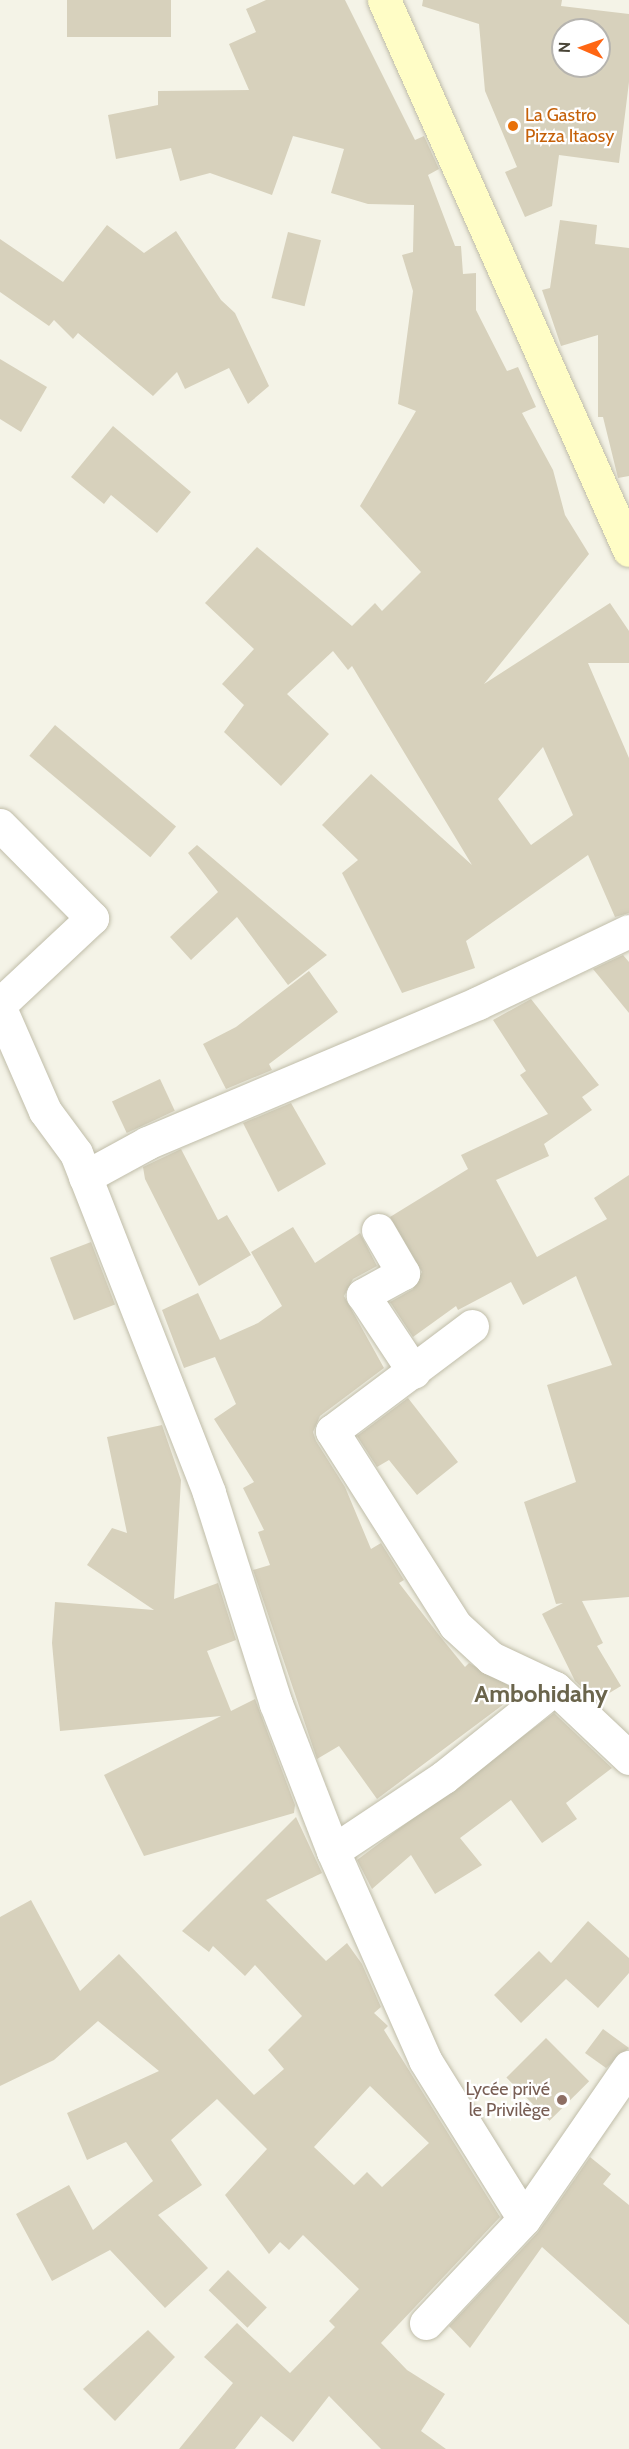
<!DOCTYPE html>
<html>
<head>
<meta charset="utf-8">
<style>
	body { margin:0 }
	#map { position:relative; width:629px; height:2449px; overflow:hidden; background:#f4f3e7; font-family:Cabin,sans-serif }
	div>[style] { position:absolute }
	.building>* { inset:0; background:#d7d1bc; transform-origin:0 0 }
	.roads { filter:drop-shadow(0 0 2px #c0bda9) drop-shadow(0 0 2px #c0bda9) }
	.street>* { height:33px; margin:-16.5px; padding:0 16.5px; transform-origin:16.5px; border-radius:16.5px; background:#fff }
	.secondary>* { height:33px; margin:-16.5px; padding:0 16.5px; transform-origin:16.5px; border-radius:16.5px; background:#fffdc6 }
	.dots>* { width:16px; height:16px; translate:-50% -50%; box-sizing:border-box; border:3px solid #fff; border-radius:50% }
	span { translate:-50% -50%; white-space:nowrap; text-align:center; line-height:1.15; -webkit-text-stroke:4.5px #fff; paint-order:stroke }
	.food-label { font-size:18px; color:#c56008 }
	.left { translate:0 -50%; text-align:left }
	.education-label { font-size:18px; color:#785e54 }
	.right { translate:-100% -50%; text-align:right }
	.district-label { font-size:24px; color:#6b654c; font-weight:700 }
	.north { position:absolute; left:551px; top:18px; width:60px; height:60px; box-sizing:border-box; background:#fff; border:2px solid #b6b4af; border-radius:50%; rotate:272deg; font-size:16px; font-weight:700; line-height:24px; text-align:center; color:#484436 }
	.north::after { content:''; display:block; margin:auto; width:21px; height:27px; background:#ff6613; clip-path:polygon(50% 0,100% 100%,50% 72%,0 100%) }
</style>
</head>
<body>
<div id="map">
	<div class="building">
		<i style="left:67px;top:0;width:104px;height:37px"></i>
		<i style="clip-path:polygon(evenodd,266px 0,345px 0,415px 140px,424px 136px,439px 169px,428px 175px,455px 246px,461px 246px,463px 274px,476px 273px,476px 310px,507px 371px,518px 367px,536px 407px,522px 413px,553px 470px,565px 515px,589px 554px,484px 684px,610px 603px,629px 631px,629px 663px,588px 663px,629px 758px,629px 913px,615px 917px,588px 855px,466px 941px,475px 968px,402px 993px,342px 873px,358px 860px,322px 825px,371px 774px,472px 865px,352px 666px,348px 670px,333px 651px,287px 694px,329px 734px,281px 786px,224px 732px,244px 705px,222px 684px,254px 649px,205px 603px,257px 547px,352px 626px,375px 603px,382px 611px,421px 572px,360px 506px,416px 411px,398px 404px,413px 291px,402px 255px,413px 252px,414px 205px,368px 204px,331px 193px,344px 149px,293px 136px,272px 195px,210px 173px,180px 181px,171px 148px,116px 159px,108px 115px,158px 105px,158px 91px,249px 90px,229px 44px,256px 32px,246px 9px,266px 0,543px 747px,573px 815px,531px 845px,498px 799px,543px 747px)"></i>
		<i style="clip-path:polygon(evenodd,423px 0,562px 0,561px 6px,629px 14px,629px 82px,619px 163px,559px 155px,552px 206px,525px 217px,505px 172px,517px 167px,485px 91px,479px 24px,422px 6px,423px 0,563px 30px,599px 30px,599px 66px,563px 66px,563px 30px)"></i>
		<i style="clip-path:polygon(560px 220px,597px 225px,595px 244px,629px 248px,629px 476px,618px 478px,603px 417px,598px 417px,598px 335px,561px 346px,542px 290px,550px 288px)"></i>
		<i style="clip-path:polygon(107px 225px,144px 253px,176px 231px,221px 300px,235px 313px,269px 386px,248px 404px,229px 368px,185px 389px,177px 372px,153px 396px,78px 333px,73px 339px,54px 320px,49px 326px,0 292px,0 239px,63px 282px)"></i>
		<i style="left:288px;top:232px;width:34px;height:68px;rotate:14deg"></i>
		<i style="clip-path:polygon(0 359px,47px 387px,21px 432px,0 419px)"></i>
		<i style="clip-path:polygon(113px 426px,191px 492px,157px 533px,111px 495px,104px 504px,71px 477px)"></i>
		<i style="left:55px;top:725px;width:158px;height:40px;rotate:40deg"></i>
		<i style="clip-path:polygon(197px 845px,258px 897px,327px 955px,288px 985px,237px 917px,191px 960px,170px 937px,218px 892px,188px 853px)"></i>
		<i style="clip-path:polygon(623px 955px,629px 962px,629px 1013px,593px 969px)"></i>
		<i style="clip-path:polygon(309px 971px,338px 1012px,269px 1064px,272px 1070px,226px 1089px,203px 1044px,236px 1027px)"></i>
		<i style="clip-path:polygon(531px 999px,599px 1085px,582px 1097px,592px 1110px,544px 1144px,549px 1156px,496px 1180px,537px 1257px,607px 1219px,594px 1198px,629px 1175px,629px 1597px,582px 1601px,603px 1643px,597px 1646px,621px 1686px,596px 1701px,575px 1681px,542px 1614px,563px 1603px,556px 1604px,524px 1502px,576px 1482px,547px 1385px,612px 1365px,576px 1276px,523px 1305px,511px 1282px,458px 1310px,456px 1306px,413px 1337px,390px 1302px,413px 1289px,422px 1272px,390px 1217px,468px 1169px,461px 1155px,548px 1114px,520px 1075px,526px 1071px,493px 1020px)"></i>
		<i style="left:160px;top:1079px;width:35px;height:53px;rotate:65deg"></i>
		<i style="clip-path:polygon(291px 1103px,326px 1164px,278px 1192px,243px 1123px)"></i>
		<i style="clip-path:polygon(181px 1149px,218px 1220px,227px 1215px,251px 1255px,199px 1286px,145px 1179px,143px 1167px)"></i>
		<i style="clip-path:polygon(293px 1227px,315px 1263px,360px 1233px,377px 1266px,353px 1279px,344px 1296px,384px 1368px,320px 1416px,313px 1432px,316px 1441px,345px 1487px,371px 1549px,381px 1543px,404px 1580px,399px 1583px,439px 1635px,465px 1667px,469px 1663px,520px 1692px,377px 1799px,339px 1746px,317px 1759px,253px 1570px,270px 1565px,258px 1532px,264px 1530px,243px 1488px,254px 1482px,214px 1419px,236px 1404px,215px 1357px,184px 1368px,162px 1310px,198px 1293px,220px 1340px,258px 1323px,282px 1306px,251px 1252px)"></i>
		<i style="left:91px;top:1242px;width:67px;height:44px;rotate:69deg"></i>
		<i style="clip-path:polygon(408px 1398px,458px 1462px,417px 1495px,389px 1460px,377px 1467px,357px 1436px)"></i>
		<i style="clip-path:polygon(162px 1425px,181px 1480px,174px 1599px,218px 1583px,236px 1640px,207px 1651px,231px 1711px,255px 1699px,295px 1805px,294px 1813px,144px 1856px,104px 1775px,221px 1716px,60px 1731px,52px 1643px,55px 1602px,154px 1610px,87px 1565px,112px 1528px,127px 1533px,107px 1437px)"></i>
		<i style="clip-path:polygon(554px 1713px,612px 1768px,566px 1803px,577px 1819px,542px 1843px,511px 1800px,460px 1838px,482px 1865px,435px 1894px,411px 1855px,372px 1889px,357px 1860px)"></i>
		<i style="clip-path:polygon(evenodd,296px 1817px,322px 1873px,266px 1900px,326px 1961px,347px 1943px,362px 1964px,381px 2007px,374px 2013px,388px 2026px,384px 2030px,500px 2217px,381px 2343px,407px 2370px,445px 2394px,421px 2431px,446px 2449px,381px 2449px,329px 2396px,293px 2442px,261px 2416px,235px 2449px,179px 2449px,233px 2383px,204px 2357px,237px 2323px,290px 2373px,335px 2327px,329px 2321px,359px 2289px,303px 2235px,289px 2250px,280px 2242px,269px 2254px,225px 2195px,267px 2149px,217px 2099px,171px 2140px,202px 2185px,158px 2215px,208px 2268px,165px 2308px,110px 2250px,52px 2281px,16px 2214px,69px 2185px,93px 2230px,153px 2181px,126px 2142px,87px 2160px,67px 2113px,159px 2071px,98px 2021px,54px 2060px,0 2086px,0 1917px,31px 1900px,80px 1991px,119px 1954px,254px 2095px,284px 2069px,268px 2050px,302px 2016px,255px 1965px,245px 1976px,213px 1946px,209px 1952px,182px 1931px,296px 1817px,370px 2086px,429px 2143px,382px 2187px,367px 2172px,354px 2185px,314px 2147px,370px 2086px)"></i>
		<i style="clip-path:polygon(588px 1921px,629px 1958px,629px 1973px,598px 2008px,566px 1979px,521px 2023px,494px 1995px,539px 1951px,551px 1963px)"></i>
		<i style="clip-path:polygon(603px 2029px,629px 2048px,606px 2068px,585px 2053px)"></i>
		<i style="left:546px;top:2038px;width:61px;height:56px;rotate:45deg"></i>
		<i style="clip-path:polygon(590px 2157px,611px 2174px,603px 2184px,629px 2205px,629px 2325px,542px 2247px,470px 2348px,449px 2326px,538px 2232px)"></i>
		<i style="left:228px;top:2270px;width:54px;height:28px;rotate:44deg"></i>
		<i style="clip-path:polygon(148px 2330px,175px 2357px,115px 2421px,83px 2389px)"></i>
	</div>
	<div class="roads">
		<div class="street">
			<i style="left:0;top:825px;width:131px;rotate:45.3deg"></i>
			<i style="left:92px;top:918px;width:126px;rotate:136.9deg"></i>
			<i style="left:0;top:1008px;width:112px;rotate:66.4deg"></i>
			<i style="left:45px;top:1111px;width:52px;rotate:53.6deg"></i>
			<i style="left:76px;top:1153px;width:365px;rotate:68.6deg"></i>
			<i style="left:209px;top:1493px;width:221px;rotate:72.4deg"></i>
			<i style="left:276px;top:1704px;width:158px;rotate:68.8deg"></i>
			<i style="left:333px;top:1851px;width:228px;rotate:66.2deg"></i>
			<i style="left:425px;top:2060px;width:187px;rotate:58.1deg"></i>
			<i style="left:524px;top:2219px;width:143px;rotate:133.3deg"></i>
			<i style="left:85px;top:1177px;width:71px;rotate:-28.7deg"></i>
			<i style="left:147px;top:1143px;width:359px;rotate:-22.9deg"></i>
			<i style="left:478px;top:1003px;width:167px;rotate:-25.5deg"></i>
			<i style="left:378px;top:1230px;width:50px;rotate:59.8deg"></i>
			<i style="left:403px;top:1273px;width:46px;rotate:151.2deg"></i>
			<i style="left:363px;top:1295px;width:92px;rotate:56.5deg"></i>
			<i style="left:472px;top:1326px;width:175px;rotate:143.1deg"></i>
			<i style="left:332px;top:1431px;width:230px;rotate:57.6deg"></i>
			<i style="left:455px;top:1625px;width:49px;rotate:42.5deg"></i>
			<i style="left:491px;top:1658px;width:71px;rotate:25.1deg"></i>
			<i style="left:333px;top:1851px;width:133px;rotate:-33.7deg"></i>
			<i style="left:444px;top:1777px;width:142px;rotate:-38.7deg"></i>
			<i style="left:555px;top:1688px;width:102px;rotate:43.4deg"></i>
			<i style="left:524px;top:2219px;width:185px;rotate:-55.4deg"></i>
		</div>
		<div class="secondary">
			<i style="left:384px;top:0;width:602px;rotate:65.99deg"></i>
		</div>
	</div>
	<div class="dots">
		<i style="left:513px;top:126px;background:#e8710a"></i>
		<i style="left:562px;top:2100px;background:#8d6e63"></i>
	</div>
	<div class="food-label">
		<span class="left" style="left:525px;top:126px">La Gastro<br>Pizza Itaosy</span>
	</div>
	<div class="education-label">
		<span class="right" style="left:550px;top:2100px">Lycée privé<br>le Privilège</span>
	</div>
	<div class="district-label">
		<span style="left:541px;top:1694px">Ambohidahy</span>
	</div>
	<div class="north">N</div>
</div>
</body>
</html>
